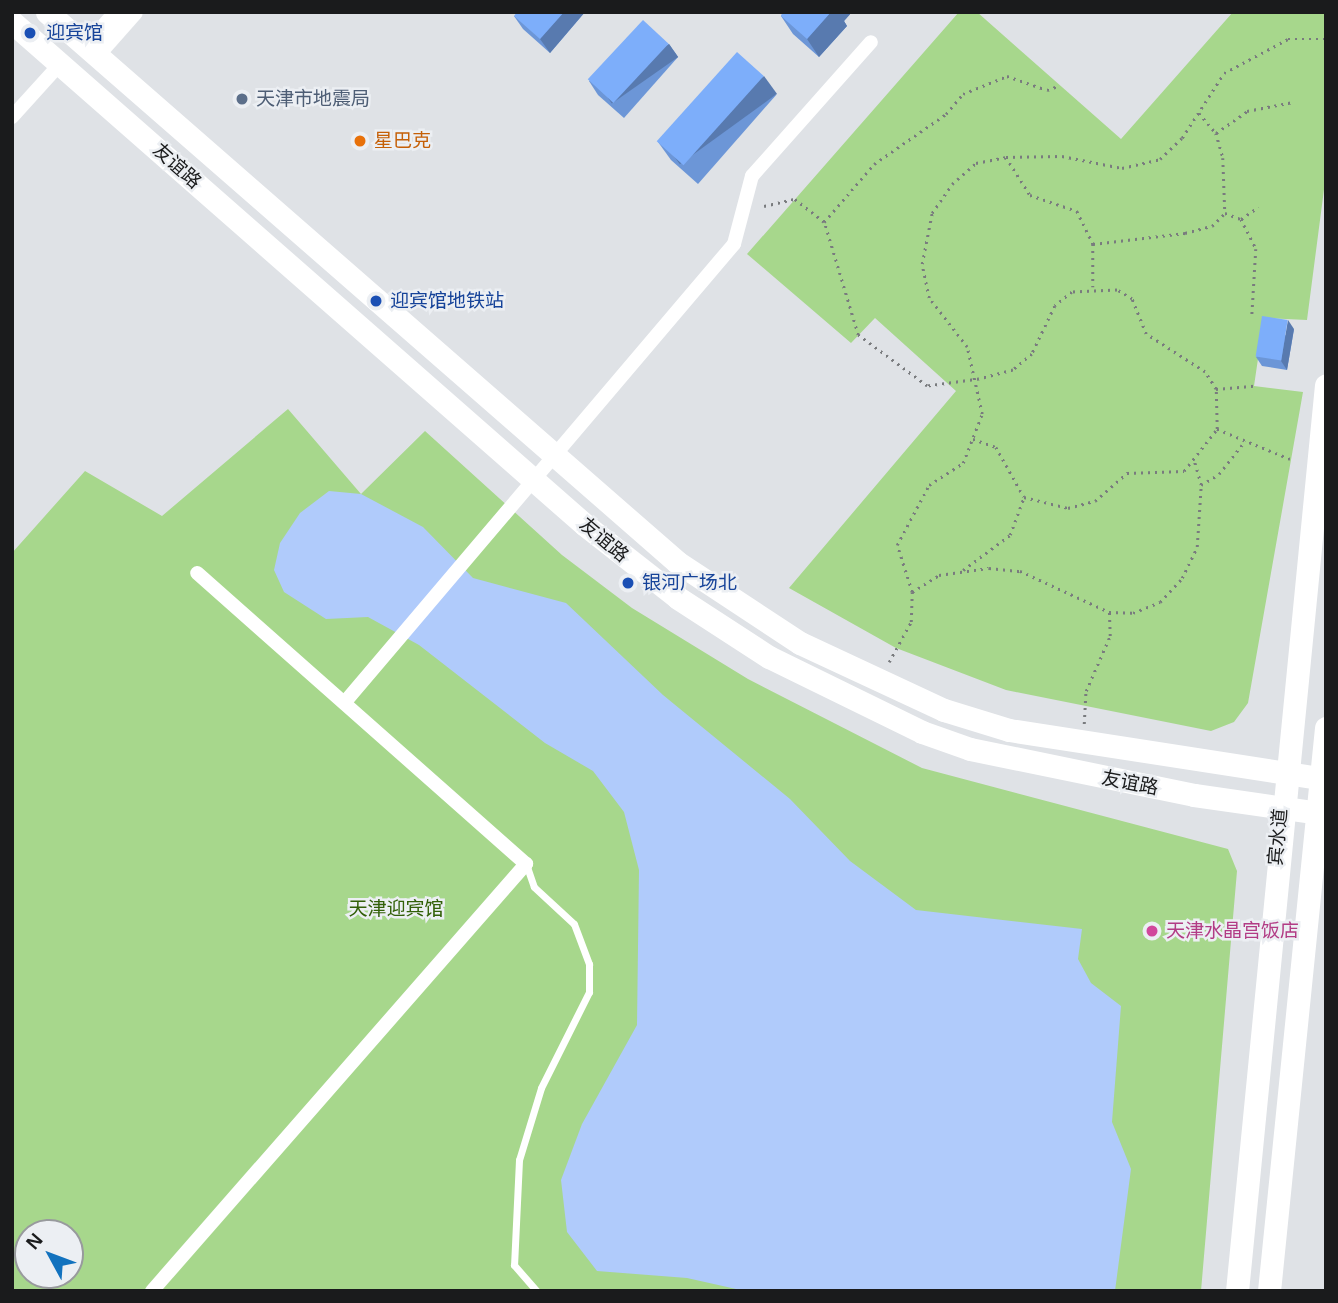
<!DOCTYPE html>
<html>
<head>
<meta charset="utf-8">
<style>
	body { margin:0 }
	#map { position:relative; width:1338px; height:1303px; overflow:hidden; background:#dfe2e6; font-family:Arial,"Noto Sans SC",sans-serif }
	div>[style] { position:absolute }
	.green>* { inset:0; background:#a7d78c }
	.water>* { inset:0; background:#b0cbfb }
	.path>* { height:2.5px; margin-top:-1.25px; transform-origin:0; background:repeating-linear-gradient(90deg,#797b7e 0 2px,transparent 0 7px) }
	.service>* { height:7px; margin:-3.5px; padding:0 3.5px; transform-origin:3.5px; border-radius:3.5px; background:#fff }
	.minor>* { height:14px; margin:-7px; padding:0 7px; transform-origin:7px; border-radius:7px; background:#fff }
	.tertiary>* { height:18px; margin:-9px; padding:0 9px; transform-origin:9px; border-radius:9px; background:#fff }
	.primary>* { height:23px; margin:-11.5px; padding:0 11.5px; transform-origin:11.5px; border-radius:11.5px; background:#fff }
	.wall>* { inset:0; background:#6c96d7 }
	.shaded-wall>* { inset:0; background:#587aaf; transform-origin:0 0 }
	.building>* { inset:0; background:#7daefa; transform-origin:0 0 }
	.dots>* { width:19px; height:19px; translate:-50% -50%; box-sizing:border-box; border:4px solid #eceff3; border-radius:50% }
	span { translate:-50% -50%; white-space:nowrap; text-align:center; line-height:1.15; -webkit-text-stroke:5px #eceff3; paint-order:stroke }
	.transit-label { font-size:19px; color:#164399 }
	.left { translate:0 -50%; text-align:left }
	.service-label { font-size:19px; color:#4e5e75 }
	.food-label { font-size:19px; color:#c56008 }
	.street-label { font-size:19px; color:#1a1b1c }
	.park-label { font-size:19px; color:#326008 }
	.hotel-label { font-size:19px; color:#b23c85 }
	.frame { position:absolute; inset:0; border:14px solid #1a1b1c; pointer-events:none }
	.north { position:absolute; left:14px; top:1219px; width:70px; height:70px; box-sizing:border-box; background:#eceff3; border:2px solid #989a9d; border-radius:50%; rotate:311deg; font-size:19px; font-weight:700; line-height:28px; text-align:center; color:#1a1b1c }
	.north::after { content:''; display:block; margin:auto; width:24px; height:32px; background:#1272be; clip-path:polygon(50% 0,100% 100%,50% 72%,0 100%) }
</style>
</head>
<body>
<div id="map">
	<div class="green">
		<i style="clip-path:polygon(959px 12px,977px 12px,1121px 139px,1233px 12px,1326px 12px,1326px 174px,1307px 320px,1264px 318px,1254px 386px,1303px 392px,1248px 703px,1234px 722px,1211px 731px,1006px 690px,896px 648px,789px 588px,956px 391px,875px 318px,851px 343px,747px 254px)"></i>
		<i style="clip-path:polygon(evenodd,288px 409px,361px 494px,425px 431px,562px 555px,632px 608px,748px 679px,922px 768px,1228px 849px,1237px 871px,1201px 1291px,12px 1291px,12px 553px,85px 471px,162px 516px,288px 409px,28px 1233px,70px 1233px,70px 1275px,28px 1275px,28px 1233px)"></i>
	</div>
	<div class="water">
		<i style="clip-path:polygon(329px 491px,361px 494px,423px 527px,473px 578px,566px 603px,663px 695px,790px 799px,850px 861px,916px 910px,1082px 929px,1078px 959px,1091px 983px,1121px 1006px,1112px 1122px,1131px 1169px,1115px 1291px,745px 1291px,687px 1278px,597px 1271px,567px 1232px,561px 1180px,582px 1124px,637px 1025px,639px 870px,624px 812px,593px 771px,545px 743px,419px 645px,368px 617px,326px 619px,284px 592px,274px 570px,280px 543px,300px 513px)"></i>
	</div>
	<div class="path">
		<i style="left:1199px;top:113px;width:26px;rotate:50deg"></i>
		<i style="left:1216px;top:133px;width:26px;rotate:74deg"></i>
		<i style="left:1223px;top:158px;width:55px;rotate:87.9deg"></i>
		<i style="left:1225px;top:213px;width:17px;rotate:21deg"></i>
		<i style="left:1241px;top:219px;width:21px;rotate:-35deg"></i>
		<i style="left:1216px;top:133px;width:38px;rotate:-35deg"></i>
		<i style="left:1247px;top:111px;width:47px;rotate:-11.1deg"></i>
		<i style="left:1006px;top:157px;width:45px;rotate:57.7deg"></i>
		<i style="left:1030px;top:195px;width:50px;rotate:18.8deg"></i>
		<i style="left:1077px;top:211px;width:37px;rotate:64deg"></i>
		<i style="left:1093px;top:244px;width:43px;rotate:90deg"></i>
		<i style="left:764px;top:206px;width:32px;rotate:-13deg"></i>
		<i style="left:795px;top:199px;width:37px;rotate:38deg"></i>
		<i style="left:1241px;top:219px;width:34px;rotate:63deg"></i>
		<i style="left:1256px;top:249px;width:67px;rotate:93.4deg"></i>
		<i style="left:1093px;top:244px;width:93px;rotate:-6.8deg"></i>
		<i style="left:1185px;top:233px;width:28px;rotate:-15deg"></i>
		<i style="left:1212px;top:226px;width:18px;rotate:-45deg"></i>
		<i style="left:1216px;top:389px;width:38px;rotate:-5deg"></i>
		<i style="left:1217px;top:429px;width:79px;rotate:22.3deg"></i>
		<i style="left:973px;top:439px;width:24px;rotate:19deg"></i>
		<i style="left:996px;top:447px;width:57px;rotate:60.8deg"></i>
		<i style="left:1024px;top:497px;width:45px;rotate:14deg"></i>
		<i style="left:1068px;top:508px;width:28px;rotate:-15deg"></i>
		<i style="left:1095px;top:501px;width:43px;rotate:-41.2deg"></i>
		<i style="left:1127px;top:473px;width:57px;rotate:-2deg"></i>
		<i style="left:1184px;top:471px;width:53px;rotate:-51.8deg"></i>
		<i style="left:1217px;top:429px;width:40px;rotate:-91.4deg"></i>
		<i style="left:1216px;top:389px;width:20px;rotate:-123deg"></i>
		<i style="left:1205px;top:372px;width:70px;rotate:-147.2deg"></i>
		<i style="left:1146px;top:334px;width:38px;rotate:-112deg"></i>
		<i style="left:1132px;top:299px;width:17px;rotate:-149deg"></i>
		<i style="left:1117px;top:290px;width:45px;rotate:177.5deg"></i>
		<i style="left:1072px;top:292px;width:22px;rotate:141deg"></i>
		<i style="left:1055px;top:306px;width:53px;rotate:115.6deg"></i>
		<i style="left:1032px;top:354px;width:25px;rotate:140deg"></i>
		<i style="left:1013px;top:370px;width:35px;rotate:165deg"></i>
		<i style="left:979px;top:379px;width:52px;rotate:172.3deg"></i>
		<i style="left:927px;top:386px;width:86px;rotate:-143.5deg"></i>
		<i style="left:858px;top:335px;width:118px;rotate:-106.7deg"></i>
		<i style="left:824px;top:222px;width:77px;rotate:-49.2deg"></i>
		<i style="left:874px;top:164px;width:88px;rotate:-34.8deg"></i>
		<i style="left:946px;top:114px;width:26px;rotate:-50deg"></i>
		<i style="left:963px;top:94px;width:48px;rotate:-22.2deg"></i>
		<i style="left:1007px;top:76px;width:42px;rotate:19.3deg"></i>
		<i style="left:1047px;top:90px;width:12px;rotate:-20deg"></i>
		<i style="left:1201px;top:485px;width:21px;rotate:-31deg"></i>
		<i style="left:1219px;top:474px;width:42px;rotate:-51.8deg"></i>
		<i style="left:963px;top:570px;width:59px;rotate:-36.7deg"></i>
		<i style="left:1010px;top:535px;width:40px;rotate:-69.8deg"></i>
		<i style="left:912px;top:592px;width:32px;rotate:-32deg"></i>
		<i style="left:939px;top:575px;width:50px;rotate:-8deg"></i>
		<i style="left:989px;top:568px;width:31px;rotate:6deg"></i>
		<i style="left:1020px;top:571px;width:98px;rotate:24.7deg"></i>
		<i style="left:1109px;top:612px;width:24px;rotate:2deg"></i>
		<i style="left:1133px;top:613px;width:29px;rotate:-22deg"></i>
		<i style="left:1160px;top:602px;width:33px;rotate:-47deg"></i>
		<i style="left:1182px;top:578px;width:34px;rotate:-64deg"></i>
		<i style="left:1197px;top:547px;width:62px;rotate:-86.3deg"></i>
		<i style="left:1201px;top:485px;width:25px;rotate:-106deg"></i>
		<i style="left:889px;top:662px;width:46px;rotate:-61.2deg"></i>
		<i style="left:911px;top:622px;width:30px;rotate:-88deg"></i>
		<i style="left:912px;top:592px;width:49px;rotate:-107.7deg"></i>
		<i style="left:897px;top:545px;width:68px;rotate:-61.9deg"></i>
		<i style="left:929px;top:485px;width:40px;rotate:-32.9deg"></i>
		<i style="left:963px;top:463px;width:53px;rotate:-68.8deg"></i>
		<i style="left:982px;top:414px;width:69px;rotate:-102.6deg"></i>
		<i style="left:967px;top:347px;width:62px;rotate:-127.8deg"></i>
		<i style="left:929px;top:298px;width:35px;rotate:-102deg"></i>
		<i style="left:922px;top:264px;width:52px;rotate:-78.9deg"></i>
		<i style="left:932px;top:213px;width:35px;rotate:-55deg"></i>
		<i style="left:952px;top:184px;width:32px;rotate:-41deg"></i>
		<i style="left:976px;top:163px;width:31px;rotate:-11deg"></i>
		<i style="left:1006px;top:157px;width:56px;rotate:-1deg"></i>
		<i style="left:1062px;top:156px;width:61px;rotate:11.3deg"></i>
		<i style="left:1122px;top:168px;width:39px;rotate:-13deg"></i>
		<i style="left:1160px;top:159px;width:30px;rotate:-44deg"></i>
		<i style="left:1182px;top:138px;width:77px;rotate:-57.1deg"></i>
		<i style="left:1224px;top:73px;width:72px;rotate:-28deg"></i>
		<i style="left:1288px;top:39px;width:38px"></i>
		<i style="left:1084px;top:724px;width:33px;rotate:-87deg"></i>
		<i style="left:1086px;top:691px;width:60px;rotate:-66.4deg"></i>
		<i style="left:1110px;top:636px;width:24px;rotate:-92deg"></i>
	</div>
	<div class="service">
		<i style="left:526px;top:864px;width:24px;rotate:71deg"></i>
		<i style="left:534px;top:887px;width:54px;rotate:42.8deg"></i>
		<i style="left:574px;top:924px;width:43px;rotate:69.4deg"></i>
		<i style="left:589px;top:964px;width:28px;rotate:90deg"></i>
		<i style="left:589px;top:992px;width:107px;rotate:116.6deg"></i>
		<i style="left:541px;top:1088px;width:75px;rotate:107deg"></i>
		<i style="left:519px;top:1160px;width:105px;rotate:92.7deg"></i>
		<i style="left:514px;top:1265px;width:35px;rotate:49deg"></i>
	</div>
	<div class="minor">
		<i style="left:12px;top:117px;width:72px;rotate:-47.8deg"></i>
		<i style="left:345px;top:702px;width:601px;rotate:-49.66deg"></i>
		<i style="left:734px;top:244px;width:70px;rotate:-75.2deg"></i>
		<i style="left:752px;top:176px;width:179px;rotate:-48.4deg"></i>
		<i style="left:152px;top:1291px;width:568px;rotate:-48.79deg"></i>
		<i style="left:526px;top:864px;width:439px;rotate:-138.5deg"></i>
	</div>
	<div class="tertiary">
		<i style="left:87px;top:47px;width:47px;rotate:-48.5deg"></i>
		<i style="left:96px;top:55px;width:57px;rotate:-48.5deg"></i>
	</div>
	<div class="primary">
		<i style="left:47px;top:12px;width:836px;rotate:41.12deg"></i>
		<i style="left:677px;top:562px;width:147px;rotate:33.4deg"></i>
		<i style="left:800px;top:643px;width:159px;rotate:25deg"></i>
		<i style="left:944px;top:710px;width:68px;rotate:17.1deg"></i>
		<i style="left:1009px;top:730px;width:321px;rotate:8.8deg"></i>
		<i style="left:12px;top:22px;width:762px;rotate:41.28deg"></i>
		<i style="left:585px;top:525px;width:118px;rotate:38.1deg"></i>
		<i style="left:678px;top:598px;width:108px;rotate:33deg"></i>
		<i style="left:769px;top:657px;width:170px;rotate:26.1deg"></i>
		<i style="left:922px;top:732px;width:51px;rotate:19.5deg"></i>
		<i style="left:970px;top:749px;width:229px;rotate:11.6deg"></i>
		<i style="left:1194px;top:795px;width:133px;rotate:8.2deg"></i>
		<i style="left:1237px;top:1291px;width:910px;rotate:-84.39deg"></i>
		<i style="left:1269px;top:1291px;width:566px;rotate:-84.22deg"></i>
	</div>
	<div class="wall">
		<i style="clip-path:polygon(585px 12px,550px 53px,523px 29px,514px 16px)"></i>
		<i style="clip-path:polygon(783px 12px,852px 12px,844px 21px,847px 26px,819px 57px,793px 34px,781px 16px)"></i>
		<i style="clip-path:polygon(669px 44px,678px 57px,624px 118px,598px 95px,589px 81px)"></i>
		<i style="clip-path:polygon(777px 94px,698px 184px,671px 160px,658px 142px)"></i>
		<i style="clip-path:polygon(1294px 329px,1287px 370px,1262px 366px,1256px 357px)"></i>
	</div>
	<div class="shaded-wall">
		<i style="clip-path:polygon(564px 12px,585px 12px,550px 53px,540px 39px)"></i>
		<i style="clip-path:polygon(831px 12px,852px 12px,844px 21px,847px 26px,819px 57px,807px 39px)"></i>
		<i style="left:669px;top:44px;width:16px;height:81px;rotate:55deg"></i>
		<i style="left:764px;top:76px;width:22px;height:120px;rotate:54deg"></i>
		<i style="clip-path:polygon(1288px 320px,1294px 329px,1287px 370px,1281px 361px)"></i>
	</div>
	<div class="building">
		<i style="clip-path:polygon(517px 12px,564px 12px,540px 39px,514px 16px)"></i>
		<i style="clip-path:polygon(783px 12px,831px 12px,807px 39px,781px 16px)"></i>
		<i style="left:643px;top:20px;width:35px;height:81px;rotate:43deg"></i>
		<i style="left:737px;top:52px;width:36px;height:120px;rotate:42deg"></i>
		<i style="left:1262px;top:316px;width:26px;height:41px;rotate:9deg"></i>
	</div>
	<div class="dots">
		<i style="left:30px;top:33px;background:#1a4fb4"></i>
		<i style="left:242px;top:99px;background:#5c6f8a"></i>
		<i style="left:360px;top:141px;background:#e8710a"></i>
		<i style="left:376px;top:301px;background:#1a4fb4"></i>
		<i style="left:628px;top:583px;background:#1a4fb4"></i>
		<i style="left:1152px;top:931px;background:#d1479c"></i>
	</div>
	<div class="transit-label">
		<span class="left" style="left:46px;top:33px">迎宾馆</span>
		<span class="left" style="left:390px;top:301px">迎宾馆地铁站</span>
		<span class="left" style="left:642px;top:583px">银河广场北</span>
	</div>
	<div class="service-label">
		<span class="left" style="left:256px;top:99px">天津市地震局</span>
	</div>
	<div class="food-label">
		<span class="left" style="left:374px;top:141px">星巴克</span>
	</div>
	<div class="street-label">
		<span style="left:177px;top:166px;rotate:42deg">友谊路</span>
		<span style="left:604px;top:540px;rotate:40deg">友谊路</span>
		<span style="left:1130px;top:783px;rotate:11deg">友谊路</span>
		<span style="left:1278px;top:837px;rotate:-85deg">宾水道</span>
	</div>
	<div class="park-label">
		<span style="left:396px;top:909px">天津迎宾馆</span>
	</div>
	<div class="hotel-label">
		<span class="left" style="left:1166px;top:931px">天津水晶宫饭店</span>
	</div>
	<div class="frame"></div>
	<div class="north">N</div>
</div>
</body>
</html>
